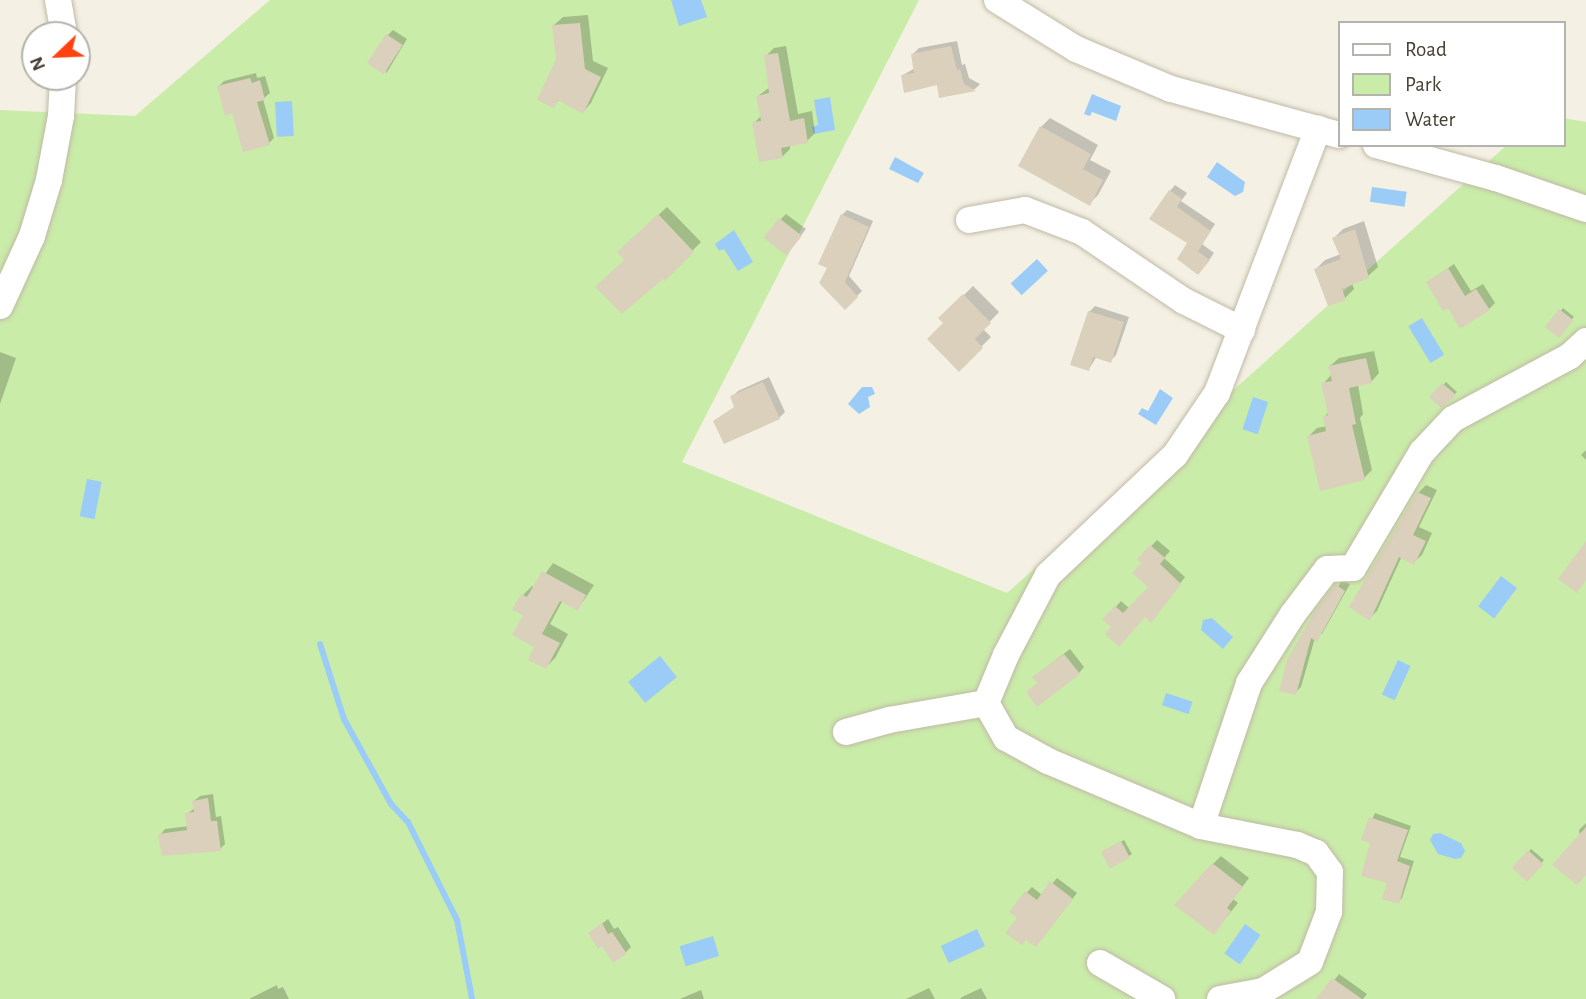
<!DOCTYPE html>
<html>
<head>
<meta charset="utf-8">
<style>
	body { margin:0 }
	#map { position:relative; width:1586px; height:999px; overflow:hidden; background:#f4f0e4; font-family:"Alegreya Sans",sans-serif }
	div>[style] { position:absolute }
	.green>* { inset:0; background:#caeca9 }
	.water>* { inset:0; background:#9accf7; transform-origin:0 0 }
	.shadow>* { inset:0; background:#0003; transform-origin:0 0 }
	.stream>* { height:6px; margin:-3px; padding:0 3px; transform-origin:3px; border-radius:3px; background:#9accf7 }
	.building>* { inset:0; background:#dad0bb; transform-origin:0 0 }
	.roads { filter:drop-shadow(0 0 2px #c0b9a6) drop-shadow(0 0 2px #c0b9a6) }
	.minor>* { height:26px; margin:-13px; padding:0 13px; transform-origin:13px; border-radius:13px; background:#fff }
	span { translate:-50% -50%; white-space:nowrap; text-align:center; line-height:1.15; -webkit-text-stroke:5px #fff; paint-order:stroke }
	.legend { position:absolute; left:1338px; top:21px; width:228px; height:126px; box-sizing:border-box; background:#fff; border:2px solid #b5b3ad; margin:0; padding:9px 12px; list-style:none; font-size:21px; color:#474033 }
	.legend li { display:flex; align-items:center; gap:14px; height:35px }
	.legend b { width:35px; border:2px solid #b5b3ad }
	.north { position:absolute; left:21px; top:21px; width:70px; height:70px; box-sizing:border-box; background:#fff; border:2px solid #b5b3ad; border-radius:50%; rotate:247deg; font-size:19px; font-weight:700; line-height:28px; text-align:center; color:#474033 }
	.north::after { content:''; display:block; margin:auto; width:24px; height:32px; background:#ff4210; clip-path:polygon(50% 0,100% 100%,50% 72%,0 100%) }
</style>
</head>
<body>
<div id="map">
	<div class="green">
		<i style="clip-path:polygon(270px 0,919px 0,682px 462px,1007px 593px,1507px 145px,1563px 145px,1563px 118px,1586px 122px,1586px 999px,0 999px,0 110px,135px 116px)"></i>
	</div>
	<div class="water">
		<i style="clip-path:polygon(671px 0,701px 0,707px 17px,679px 26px)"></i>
		<i style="clip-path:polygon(1092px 94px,1121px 106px,1116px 121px,1092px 112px,1090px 116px,1084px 114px)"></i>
		<i style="clip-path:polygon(830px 97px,835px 130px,814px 134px,812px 127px,818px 125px,814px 100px)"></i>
		<i style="left:292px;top:101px;width:35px;height:17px;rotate:87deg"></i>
		<i style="clip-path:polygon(895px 157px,924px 173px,918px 183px,889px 169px)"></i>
		<i style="clip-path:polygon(1217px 162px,1245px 182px,1243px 192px,1235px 196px,1207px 177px)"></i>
		<i style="left:1372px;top:187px;width:35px;height:15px;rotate:8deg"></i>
		<i style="clip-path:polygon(734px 230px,753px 262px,738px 271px,724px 249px,719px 251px,715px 244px)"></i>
		<i style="left:1037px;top:259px;width:16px;height:36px;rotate:47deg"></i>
		<i style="left:1422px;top:318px;width:43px;height:16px;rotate:59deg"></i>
		<i style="clip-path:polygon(862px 387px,872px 387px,875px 394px,868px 397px,870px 407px,859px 414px,848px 404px)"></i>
		<i style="clip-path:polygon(1160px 389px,1173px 398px,1156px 425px,1138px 414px,1142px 408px,1148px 411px)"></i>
		<i style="left:1253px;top:397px;width:16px;height:34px;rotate:18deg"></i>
		<i style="left:87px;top:479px;width:15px;height:38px;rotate:11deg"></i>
		<i style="left:1501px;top:576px;width:20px;height:38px;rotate:37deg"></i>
		<i style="clip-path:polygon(1212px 618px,1233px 637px,1223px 649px,1201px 630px,1203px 620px)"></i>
		<i style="left:660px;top:656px;width:27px;height:41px;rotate:51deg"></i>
		<i style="left:1398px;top:660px;width:14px;height:38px;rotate:25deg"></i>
		<i style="left:1166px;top:693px;width:28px;height:13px;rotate:18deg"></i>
		<i style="clip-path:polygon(1440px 833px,1461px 843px,1465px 851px,1461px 858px,1455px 859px,1438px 854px,1430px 840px,1433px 834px)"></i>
		<i style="left:1245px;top:924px;width:19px;height:36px;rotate:35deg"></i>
		<i style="left:977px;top:929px;width:19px;height:40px;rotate:65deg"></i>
		<i style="left:713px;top:936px;width:21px;height:35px;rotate:73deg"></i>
	</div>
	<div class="shadow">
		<i style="clip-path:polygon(588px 15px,593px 61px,608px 68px,591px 103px,583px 112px,560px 99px,554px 105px,558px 59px,554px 25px,563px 17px)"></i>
		<i style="clip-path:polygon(393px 30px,407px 39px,386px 74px,388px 35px)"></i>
		<i style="clip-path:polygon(957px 41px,962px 65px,965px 64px,969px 78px,980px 84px,975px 89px,940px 96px,938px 83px,903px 75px,915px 68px,913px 54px,919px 48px)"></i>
		<i style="clip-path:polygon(786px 46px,798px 114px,812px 111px,815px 133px,807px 141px,790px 144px,790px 149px,782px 157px,754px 123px,762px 115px,758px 96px,770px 87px,766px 56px,774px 48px)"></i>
		<i style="clip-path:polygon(256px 73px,257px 78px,265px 76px,270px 93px,263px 99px,274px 138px,269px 143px,234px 111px,219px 86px,224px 81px)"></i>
		<i style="clip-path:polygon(1050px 118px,1098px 145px,1090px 160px,1111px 171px,1098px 195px,1089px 204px,1041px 127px)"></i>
		<i style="clip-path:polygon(1175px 185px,1187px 193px,1181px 201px,1215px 224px,1202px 244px,1214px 253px,1204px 267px,1179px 258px,1189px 243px,1170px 191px)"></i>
		<i style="clip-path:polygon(667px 207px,701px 242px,665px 278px,626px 260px,619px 252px)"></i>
		<i style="clip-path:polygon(847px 210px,873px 221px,849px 276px,862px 291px,845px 308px,829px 267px,842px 215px)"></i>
		<i style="clip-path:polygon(786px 214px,806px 229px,792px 247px,780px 220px)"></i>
		<i style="clip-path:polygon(1364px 221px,1378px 267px,1368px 276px,1352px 283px,1354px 289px,1345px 298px,1316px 269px,1325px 260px,1341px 254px,1334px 238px,1343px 229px)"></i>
		<i style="clip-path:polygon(1454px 264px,1471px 291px,1483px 284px,1495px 303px,1489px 309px,1428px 282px)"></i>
		<i style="clip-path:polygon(973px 286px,999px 312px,983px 329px,991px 337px,959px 369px,945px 323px,941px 318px)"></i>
		<i style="clip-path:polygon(1095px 306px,1129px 317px,1116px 355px,1110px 361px,1097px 356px,1089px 369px,1089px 312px)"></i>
		<i style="left:1563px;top:308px;width:14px;height:25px;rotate:39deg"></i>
		<i style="clip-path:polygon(1374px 351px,1379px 373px,1371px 382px,1358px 384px,1363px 414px,1360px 418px,1372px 470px,1364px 478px,1309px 436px,1317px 428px,1327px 426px,1324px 417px,1329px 412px,1323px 384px,1332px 374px,1330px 366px,1339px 358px)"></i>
		<i style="clip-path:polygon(0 352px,16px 358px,0 404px)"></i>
		<i style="clip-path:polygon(769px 377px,785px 412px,779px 418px,736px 406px,732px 397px,738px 391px)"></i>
		<i style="clip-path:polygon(1446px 382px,1457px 392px,1441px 406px,1432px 397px)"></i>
		<i style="clip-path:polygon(1586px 450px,1586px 460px,1581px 455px)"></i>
		<i style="clip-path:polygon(1426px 485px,1437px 490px,1419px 527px,1432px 533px,1422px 555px,1414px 562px,1402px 556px,1377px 611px,1369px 619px,1418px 493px)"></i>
		<i style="clip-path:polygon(1157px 540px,1170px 551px,1164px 558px,1185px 577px,1156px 615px,1145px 615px,1114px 627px,1105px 619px,1121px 601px,1130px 609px,1150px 587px,1144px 563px,1139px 559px)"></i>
		<i style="clip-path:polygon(553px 563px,594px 585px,578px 609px,563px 600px,550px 624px,568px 634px,555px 658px,546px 667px,525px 614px,523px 595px,532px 586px,535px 588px)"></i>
		<i style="clip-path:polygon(1342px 580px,1350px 584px,1322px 634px,1315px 638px,1301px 687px,1295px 693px,1281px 689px)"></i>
		<i style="clip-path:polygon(1070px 649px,1084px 667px,1079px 673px,1039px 683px,1040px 672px)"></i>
		<i style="clip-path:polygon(213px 794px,216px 817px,221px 816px,225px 844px,220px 849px,160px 835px,165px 829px,189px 826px,187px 814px,195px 808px,194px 801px,200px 796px)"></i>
		<i style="clip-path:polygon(1375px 813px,1411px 826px,1400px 857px,1414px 861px,1402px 898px,1398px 902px,1372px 842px,1363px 839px)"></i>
		<i style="clip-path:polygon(1586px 823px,1586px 874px,1579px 830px)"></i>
		<i style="clip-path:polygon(1124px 840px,1132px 854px,1111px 867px,1105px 850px)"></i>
		<i style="left:1531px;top:849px;width:17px;height:25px;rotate:40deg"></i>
		<i style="clip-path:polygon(1221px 856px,1249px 878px,1233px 899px,1238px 903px,1214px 933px,1213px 864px)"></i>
		<i style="clip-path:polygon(1057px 878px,1077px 893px,1041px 940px,1019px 917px,1027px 892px,1032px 887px,1042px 895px)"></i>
		<i style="clip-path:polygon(608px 919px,614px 929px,618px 927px,631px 947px,625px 953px,602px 944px,590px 933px)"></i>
		<i style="clip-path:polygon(1339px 974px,1367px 994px,1363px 999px,1320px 999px)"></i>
		<i style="clip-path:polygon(277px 985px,278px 989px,283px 987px,289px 999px,249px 999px)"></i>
		<i style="clip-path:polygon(929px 988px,935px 999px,906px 999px)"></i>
		<i style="clip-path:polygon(981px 988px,987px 999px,960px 999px,962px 997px)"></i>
		<i style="clip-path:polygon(701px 990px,704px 999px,680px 999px)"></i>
	</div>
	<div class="stream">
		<i style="left:320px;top:644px;width:79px;rotate:72.3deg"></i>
		<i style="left:344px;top:719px;width:97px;rotate:61.1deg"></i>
		<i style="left:391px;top:804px;width:25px;rotate:47deg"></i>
		<i style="left:408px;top:822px;width:110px;rotate:63.4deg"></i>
		<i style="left:457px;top:920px;width:80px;rotate:79.2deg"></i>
	</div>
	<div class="building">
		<i style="clip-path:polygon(580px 23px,585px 69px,601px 77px,583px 114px,558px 100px,554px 108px,537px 100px,556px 59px,552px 25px)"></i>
		<i style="left:386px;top:34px;width:20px;height:35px;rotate:33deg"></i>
		<i style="clip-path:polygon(951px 46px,957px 70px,960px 69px,964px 84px,976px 91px,939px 98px,937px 85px,904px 93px,901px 75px,914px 73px,911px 54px)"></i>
		<i style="clip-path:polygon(778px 53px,790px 121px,804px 118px,808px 143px,781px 148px,783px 158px,759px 162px,752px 122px,761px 121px,756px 96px,769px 93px,764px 55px)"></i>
		<i style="clip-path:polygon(250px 78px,252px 83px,260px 80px,265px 100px,257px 102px,270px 145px,243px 152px,232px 113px,225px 116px,217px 86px)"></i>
		<i style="clip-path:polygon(1040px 126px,1091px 154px,1083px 169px,1103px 180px,1090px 206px,1018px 166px)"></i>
		<i style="clip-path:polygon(1169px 190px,1182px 199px,1177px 207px,1211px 231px,1198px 251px,1188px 244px,1210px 260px,1198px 275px,1177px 259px,1187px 243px,1149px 219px)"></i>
		<i style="clip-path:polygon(658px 214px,694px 252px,665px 281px,663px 279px,622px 314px,595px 287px,624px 260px,617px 252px)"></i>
		<i style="clip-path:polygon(841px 214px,869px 227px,845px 282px,858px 297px,845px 310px,819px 283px,827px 268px,818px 264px)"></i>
		<i style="left:779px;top:218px;width:29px;height:25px;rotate:38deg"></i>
		<i style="clip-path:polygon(1355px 229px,1369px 278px,1342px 289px,1346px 300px,1328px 306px,1314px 269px,1341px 259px,1332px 238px)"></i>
		<i style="clip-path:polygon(1448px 268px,1465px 296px,1476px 289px,1490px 310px,1460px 329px,1448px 308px,1443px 311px,1426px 282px)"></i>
		<i style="clip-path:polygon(963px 294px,991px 323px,975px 339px,983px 348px,959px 372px,927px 339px,943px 323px,938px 318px)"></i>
		<i style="left:1559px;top:309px;width:18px;height:23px;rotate:38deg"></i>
		<i style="clip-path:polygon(1088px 311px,1124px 322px,1111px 363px,1093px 357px,1089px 371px,1070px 365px)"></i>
		<i style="clip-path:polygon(1366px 358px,1372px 383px,1349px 388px,1356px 424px,1352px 425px,1365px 480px,1320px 491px,1307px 436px,1326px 431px,1323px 416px,1328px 415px,1321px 383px,1332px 381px,1328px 366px)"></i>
		<i style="clip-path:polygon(763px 382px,780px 419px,724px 444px,713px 421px,734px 407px,730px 396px)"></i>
		<i style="clip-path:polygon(1442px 383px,1456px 395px,1441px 408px,1429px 397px)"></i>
		<i style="clip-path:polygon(1417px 492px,1431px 498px,1413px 535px,1426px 541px,1414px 565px,1399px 557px,1370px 621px,1349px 607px)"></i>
		<i style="clip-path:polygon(1586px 541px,1586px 580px,1577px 593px,1558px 579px)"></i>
		<i style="clip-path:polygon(1150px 545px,1165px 558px,1160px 564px,1181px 584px,1151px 623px,1145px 617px,1119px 647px,1105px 634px,1111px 627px,1102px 619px,1115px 606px,1123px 613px,1148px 587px,1132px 573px,1141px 563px,1137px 559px)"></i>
		<i style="clip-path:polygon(542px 571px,586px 595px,578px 611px,560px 601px,542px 634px,560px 643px,546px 669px,528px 660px,534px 647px,512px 635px,523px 615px,512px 610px,521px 594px,527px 597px)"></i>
		<i style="clip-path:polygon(1335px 584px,1345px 591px,1317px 642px,1311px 638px,1296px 695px,1279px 691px,1287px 660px,1315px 611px)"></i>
		<i style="clip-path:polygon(1064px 654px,1080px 674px,1037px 707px,1026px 692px,1037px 683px,1032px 677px)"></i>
		<i style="clip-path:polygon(208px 798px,211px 821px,217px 821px,221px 851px,162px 856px,158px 834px,187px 830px,185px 813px,194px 812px,192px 801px)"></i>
		<i style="clip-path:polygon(1369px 817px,1408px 830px,1397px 861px,1410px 866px,1399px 904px,1382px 899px,1387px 883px,1361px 876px,1370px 843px,1361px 840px)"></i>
		<i style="clip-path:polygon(1586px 827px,1586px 875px,1577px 885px,1552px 865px)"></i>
		<i style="left:1121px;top:841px;width:19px;height:23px;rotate:62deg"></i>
		<i style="left:1528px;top:850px;width:21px;height:24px;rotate:43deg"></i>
		<i style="clip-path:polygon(1212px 863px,1243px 887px,1227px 908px,1231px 911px,1214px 935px,1174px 905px)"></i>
		<i style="clip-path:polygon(1050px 881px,1073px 899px,1036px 947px,1026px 940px,1022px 945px,1005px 933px,1017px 918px,1009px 912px,1025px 891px,1037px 900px)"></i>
		<i style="clip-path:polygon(602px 923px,608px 934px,612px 932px,627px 954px,613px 963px,602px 946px,598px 949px,588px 933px)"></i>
		<i style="clip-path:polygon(1332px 978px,1362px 999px,1316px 999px)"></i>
	</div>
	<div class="roads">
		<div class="minor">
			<i style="left:58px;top:0;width:36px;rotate:80deg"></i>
			<i style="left:997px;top:0;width:93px;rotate:31.8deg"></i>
			<i style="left:1076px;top:49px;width:103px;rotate:22.8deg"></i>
			<i style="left:1171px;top:89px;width:174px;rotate:15.3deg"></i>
			<i style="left:1376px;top:145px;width:124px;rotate:15.4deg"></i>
			<i style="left:1496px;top:178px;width:95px;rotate:19deg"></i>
			<i style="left:969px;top:220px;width:57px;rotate:-10.1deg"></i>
			<i style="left:1025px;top:210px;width:61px;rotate:21.1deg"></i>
			<i style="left:1082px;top:232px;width:123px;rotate:34.1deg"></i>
			<i style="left:1184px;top:301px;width:65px;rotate:26.6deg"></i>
			<i style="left:0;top:306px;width:77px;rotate:-65.4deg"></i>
			<i style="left:32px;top:236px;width:59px;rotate:-73.1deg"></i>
			<i style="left:49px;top:180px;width:65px;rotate:-79.4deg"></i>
			<i style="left:61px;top:116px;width:39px;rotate:-87deg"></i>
			<i style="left:846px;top:732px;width:45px;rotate:-15.6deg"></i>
			<i style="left:889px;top:720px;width:98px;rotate:-9.9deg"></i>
			<i style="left:1201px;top:826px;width:151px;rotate:-71.4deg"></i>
			<i style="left:1249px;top:683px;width:82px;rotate:-57.5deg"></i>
			<i style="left:1293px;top:614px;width:56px;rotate:-52.9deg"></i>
			<i style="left:1327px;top:569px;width:26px;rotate:-2deg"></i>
			<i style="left:1353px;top:568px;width:135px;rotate:-59.3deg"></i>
			<i style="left:1422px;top:452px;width:45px;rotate:-46.8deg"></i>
			<i style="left:1453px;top:419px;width:133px;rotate:-28.3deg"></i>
			<i style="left:1570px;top:356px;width:22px;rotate:-43deg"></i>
			<i style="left:1100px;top:963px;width:72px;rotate:30.1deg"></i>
			<i style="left:1220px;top:999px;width:44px;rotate:-10.5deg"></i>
			<i style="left:1263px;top:991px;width:55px;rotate:-31.7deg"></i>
			<i style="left:1310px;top:962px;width:53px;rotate:-69.2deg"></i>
			<i style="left:1329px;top:912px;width:40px;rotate:-88.6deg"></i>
			<i style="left:1330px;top:872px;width:24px;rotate:-126deg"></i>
			<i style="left:1316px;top:853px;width:21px;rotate:-157deg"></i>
			<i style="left:1297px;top:845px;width:98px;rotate:-168.8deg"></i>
			<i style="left:1201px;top:826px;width:166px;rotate:-157deg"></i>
			<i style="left:1048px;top:761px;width:48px;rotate:-151.3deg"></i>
			<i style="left:1006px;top:738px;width:40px;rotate:-119.7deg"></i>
			<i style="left:986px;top:703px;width:52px;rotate:-67.4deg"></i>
			<i style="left:1006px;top:655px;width:90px;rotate:-62.3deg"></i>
			<i style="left:1048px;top:575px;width:175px;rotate:-43.4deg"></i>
			<i style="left:1175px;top:455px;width:75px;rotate:-55.9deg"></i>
			<i style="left:1217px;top:393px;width:283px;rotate:-69.1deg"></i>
		</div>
	</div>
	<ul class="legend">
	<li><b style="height:9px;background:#fff"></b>Road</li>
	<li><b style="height:19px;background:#caeca9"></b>Park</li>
	<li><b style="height:19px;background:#9accf7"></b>Water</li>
	</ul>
	<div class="north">N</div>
</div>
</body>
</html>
